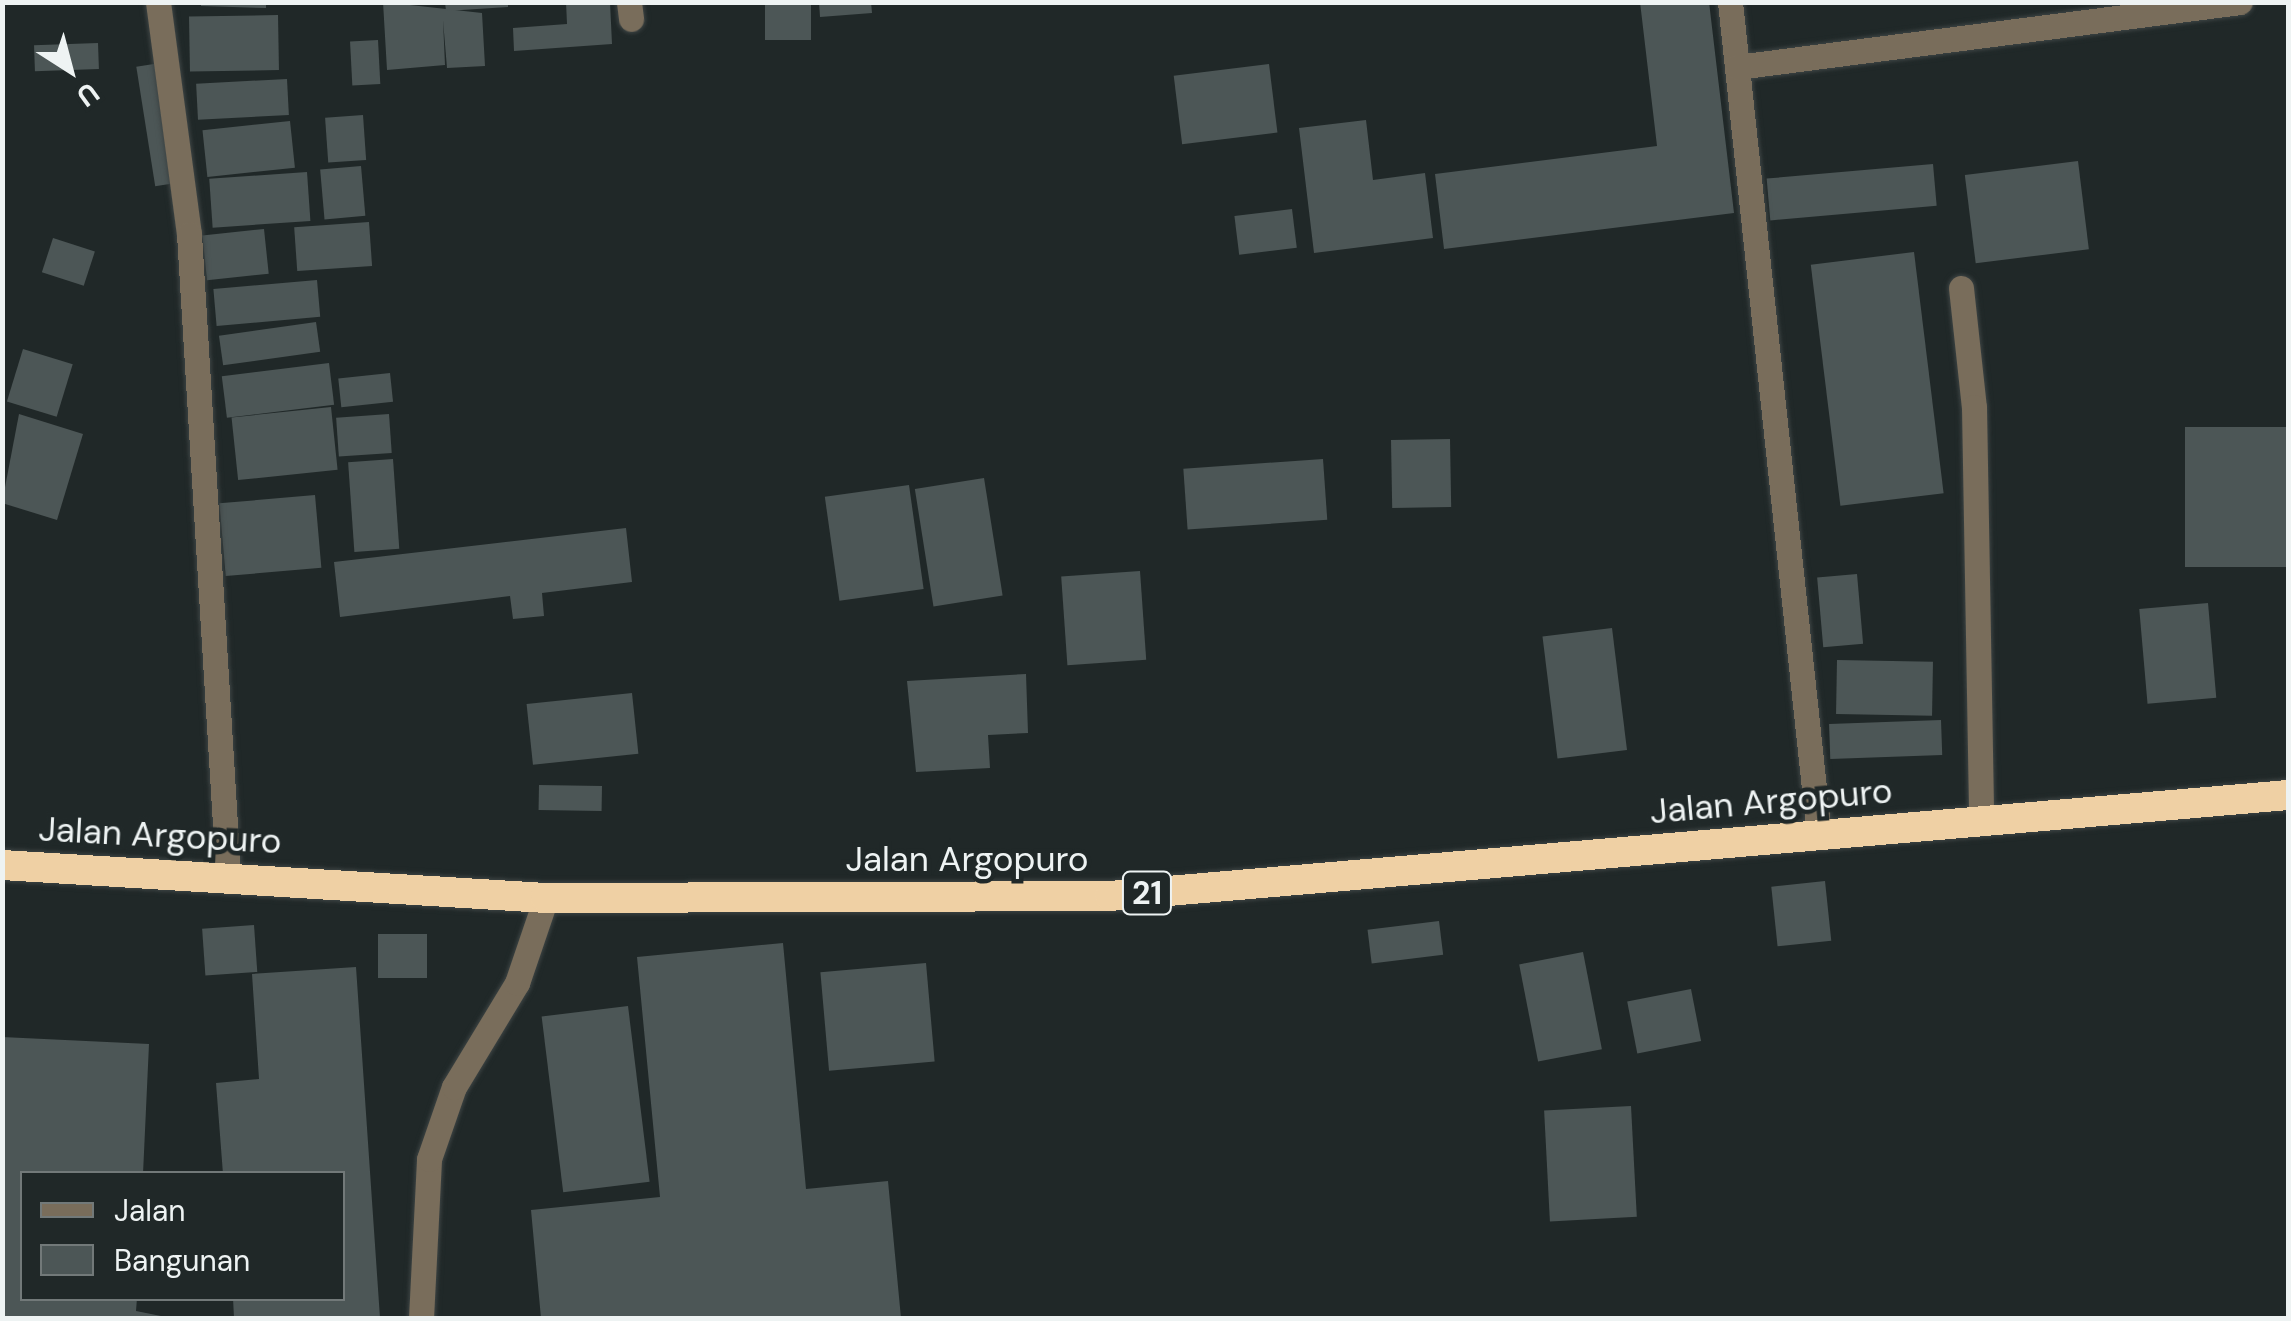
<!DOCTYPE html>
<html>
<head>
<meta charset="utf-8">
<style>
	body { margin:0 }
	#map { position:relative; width:2291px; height:1321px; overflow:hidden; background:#202828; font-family:"DM Sans",sans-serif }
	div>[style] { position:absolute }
	.building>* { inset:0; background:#4c5656; transform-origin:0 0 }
	.roads { filter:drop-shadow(0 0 2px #3d4444) drop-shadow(0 0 2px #3d4444) }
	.minor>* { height:25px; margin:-12.5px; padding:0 12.5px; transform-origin:12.5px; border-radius:12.5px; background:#796d5b }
	.highway>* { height:30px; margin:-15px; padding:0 15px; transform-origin:15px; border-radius:15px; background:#efd0a4 }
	span { translate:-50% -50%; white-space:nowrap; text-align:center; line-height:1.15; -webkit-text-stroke:9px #202828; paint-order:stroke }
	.shield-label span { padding:2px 8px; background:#202828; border:2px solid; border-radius:8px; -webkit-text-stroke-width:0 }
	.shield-label { font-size:32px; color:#eef3f3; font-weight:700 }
	.street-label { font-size:35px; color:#eef3f3 }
	.frame { position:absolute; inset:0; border:5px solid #eef3f3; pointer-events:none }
	.legend { position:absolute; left:20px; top:1171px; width:325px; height:130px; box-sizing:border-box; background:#202828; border:2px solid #727979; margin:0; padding:12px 18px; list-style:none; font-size:30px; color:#eef3f3 }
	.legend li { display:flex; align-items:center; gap:20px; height:50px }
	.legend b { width:50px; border:2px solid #727979 }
	.north { position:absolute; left:20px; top:20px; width:100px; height:100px; -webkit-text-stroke:8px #202828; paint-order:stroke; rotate:144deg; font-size:28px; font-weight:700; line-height:40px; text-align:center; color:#eef3f3 }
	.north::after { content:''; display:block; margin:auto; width:35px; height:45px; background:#eef3f3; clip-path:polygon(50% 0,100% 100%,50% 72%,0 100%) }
</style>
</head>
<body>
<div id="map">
	<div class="building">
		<i style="clip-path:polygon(201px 2px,266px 2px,266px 8px,201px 6px)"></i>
		<i style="clip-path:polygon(383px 2px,482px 13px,485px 66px,447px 68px,443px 20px,445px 65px,387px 70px)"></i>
		<i style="clip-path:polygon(445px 2px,508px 2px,508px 7px,446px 11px)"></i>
		<i style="clip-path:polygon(566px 2px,610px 2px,612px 44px,514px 51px,513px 28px,567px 24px)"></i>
		<i style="left:765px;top:2px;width:46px;height:38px"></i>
		<i style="clip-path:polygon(819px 2px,871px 2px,872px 13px,820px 17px)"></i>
		<i style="clip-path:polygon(1640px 2px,1709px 2px,1734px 213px,1444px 249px,1435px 174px,1657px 146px)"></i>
		<i style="left:278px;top:15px;width:55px;height:89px;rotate:89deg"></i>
		<i style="left:378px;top:40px;width:44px;height:28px;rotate:87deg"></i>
		<i style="left:98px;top:43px;width:26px;height:64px;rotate:88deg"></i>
		<i style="left:160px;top:63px;width:121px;height:24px;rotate:81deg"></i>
		<i style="left:1269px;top:64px;width:69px;height:96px;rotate:83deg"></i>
		<i style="left:287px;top:79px;width:36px;height:91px;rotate:87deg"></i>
		<i style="left:363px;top:115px;width:45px;height:38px;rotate:86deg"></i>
		<i style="clip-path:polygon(1366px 120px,1373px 180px,1425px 173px,1433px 238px,1314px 253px,1299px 128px)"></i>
		<i style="left:290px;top:121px;width:47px;height:88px;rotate:84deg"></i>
		<i style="left:2078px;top:161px;width:89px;height:114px;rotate:83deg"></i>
		<i style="left:1933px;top:164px;width:42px;height:167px;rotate:85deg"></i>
		<i style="left:361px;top:166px;width:50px;height:41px;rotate:85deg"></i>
		<i style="left:307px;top:172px;width:49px;height:98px;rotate:86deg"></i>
		<i style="left:1292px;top:209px;width:39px;height:58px;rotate:83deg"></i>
		<i style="left:369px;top:222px;width:44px;height:75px;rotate:86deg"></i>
		<i style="left:264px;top:229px;width:45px;height:62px;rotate:84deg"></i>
		<i style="left:53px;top:238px;width:44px;height:36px;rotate:18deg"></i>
		<i style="left:1914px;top:252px;width:243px;height:104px;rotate:83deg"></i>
		<i style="left:317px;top:280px;width:37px;height:104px;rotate:85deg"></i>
		<i style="left:316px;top:322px;width:30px;height:98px;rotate:82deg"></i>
		<i style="left:23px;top:349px;width:52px;height:55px;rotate:17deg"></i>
		<i style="left:329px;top:363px;width:42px;height:108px;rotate:83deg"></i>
		<i style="left:390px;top:373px;width:29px;height:52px;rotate:84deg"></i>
		<i style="left:331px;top:407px;width:63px;height:100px;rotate:84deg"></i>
		<i style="clip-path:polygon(19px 414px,83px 434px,57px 520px,2px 503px)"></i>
		<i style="left:389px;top:414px;width:39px;height:53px;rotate:86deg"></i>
		<i style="left:2288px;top:427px;width:140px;height:103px;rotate:90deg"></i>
		<i style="left:1450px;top:439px;width:68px;height:59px;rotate:89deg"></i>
		<i style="left:393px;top:459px;width:90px;height:45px;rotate:86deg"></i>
		<i style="left:1323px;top:459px;width:61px;height:140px;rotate:86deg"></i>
		<i style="left:984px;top:478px;width:119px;height:70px;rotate:81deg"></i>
		<i style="left:909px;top:485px;width:105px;height:85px;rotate:82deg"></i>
		<i style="left:315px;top:495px;width:73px;height:96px;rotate:85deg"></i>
		<i style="clip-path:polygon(626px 528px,632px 582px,542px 593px,544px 616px,513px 619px,510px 596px,340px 617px,334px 562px)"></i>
		<i style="left:1140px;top:571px;width:89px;height:79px;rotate:86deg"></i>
		<i style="left:1857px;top:574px;width:70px;height:40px;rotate:85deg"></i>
		<i style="left:2208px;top:603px;width:95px;height:69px;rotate:85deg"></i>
		<i style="left:1612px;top:628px;width:123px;height:70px;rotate:83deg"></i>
		<i style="left:1837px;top:660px;width:96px;height:54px;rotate:1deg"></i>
		<i style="clip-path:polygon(1026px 674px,1028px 733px,988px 735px,990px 768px,916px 772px,907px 681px)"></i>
		<i style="left:632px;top:693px;width:61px;height:106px;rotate:84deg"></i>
		<i style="left:1941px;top:720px;width:35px;height:112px;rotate:88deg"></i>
		<i style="left:539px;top:785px;width:63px;height:25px;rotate:1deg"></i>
		<i style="left:1825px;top:881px;width:60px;height:54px;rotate:84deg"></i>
		<i style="left:1439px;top:921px;width:34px;height:72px;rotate:83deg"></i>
		<i style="left:254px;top:925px;width:47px;height:52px;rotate:86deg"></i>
		<i style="left:427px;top:934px;width:44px;height:49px;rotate:90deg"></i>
		<i style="clip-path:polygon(783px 943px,806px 1189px,888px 1181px,901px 1318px,541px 1318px,531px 1210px,660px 1197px,637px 957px)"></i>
		<i style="left:1583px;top:952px;width:99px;height:65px;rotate:79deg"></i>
		<i style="left:926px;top:963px;width:99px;height:106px;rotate:85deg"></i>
		<i style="clip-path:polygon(356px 967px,380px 1318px,234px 1318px,233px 1298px,342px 1298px,342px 1174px,223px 1174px,216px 1083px,259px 1079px,252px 974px)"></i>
		<i style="left:1691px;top:989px;width:53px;height:65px;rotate:79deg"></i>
		<i style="left:628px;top:1006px;width:177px;height:87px;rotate:83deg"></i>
		<i style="clip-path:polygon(2px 1037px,149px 1044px,143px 1174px,22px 1174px,22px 1298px,137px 1298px,136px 1311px,171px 1318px,2px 1318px)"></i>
		<i style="left:1631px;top:1106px;width:111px;height:87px;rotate:87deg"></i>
	</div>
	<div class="roads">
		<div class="minor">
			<i style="left:158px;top:2px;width:234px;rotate:82.4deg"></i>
			<i style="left:189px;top:234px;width:641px;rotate:86.51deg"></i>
			<i style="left:629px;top:2px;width:17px;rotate:83deg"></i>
			<i style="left:1730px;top:2px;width:838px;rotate:83.9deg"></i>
			<i style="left:1737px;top:67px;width:507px;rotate:-7.36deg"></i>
			<i style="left:1961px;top:288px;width:120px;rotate:83.8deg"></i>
			<i style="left:1974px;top:407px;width:412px;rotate:89deg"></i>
			<i style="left:421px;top:1318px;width:159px;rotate:-87.1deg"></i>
			<i style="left:429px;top:1159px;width:76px;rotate:-70.9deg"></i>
			<i style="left:454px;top:1087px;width:122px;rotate:-58.8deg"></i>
			<i style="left:517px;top:983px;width:90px;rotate:-71.2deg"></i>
		</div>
		<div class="highway">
			<i style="left:2px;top:865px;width:545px;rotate:3.47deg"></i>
			<i style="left:546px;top:898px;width:564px;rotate:-0.2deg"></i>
			<i style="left:1110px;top:896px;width:1182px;rotate:-4.9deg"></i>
		</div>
	</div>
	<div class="shield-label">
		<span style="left:1147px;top:893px">21</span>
	</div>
	<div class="street-label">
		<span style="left:1771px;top:801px;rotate:-5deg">Jalan Argopuro</span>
		<span style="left:160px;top:835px;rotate:3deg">Jalan Argopuro</span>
		<span style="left:967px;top:859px">Jalan Argopuro</span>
	</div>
	<div class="frame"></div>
	<ul class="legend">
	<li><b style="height:12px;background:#796d5b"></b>Jalan</li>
	<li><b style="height:28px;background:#4c5656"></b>Bangunan</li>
	</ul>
	<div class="north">U</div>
</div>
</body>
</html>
